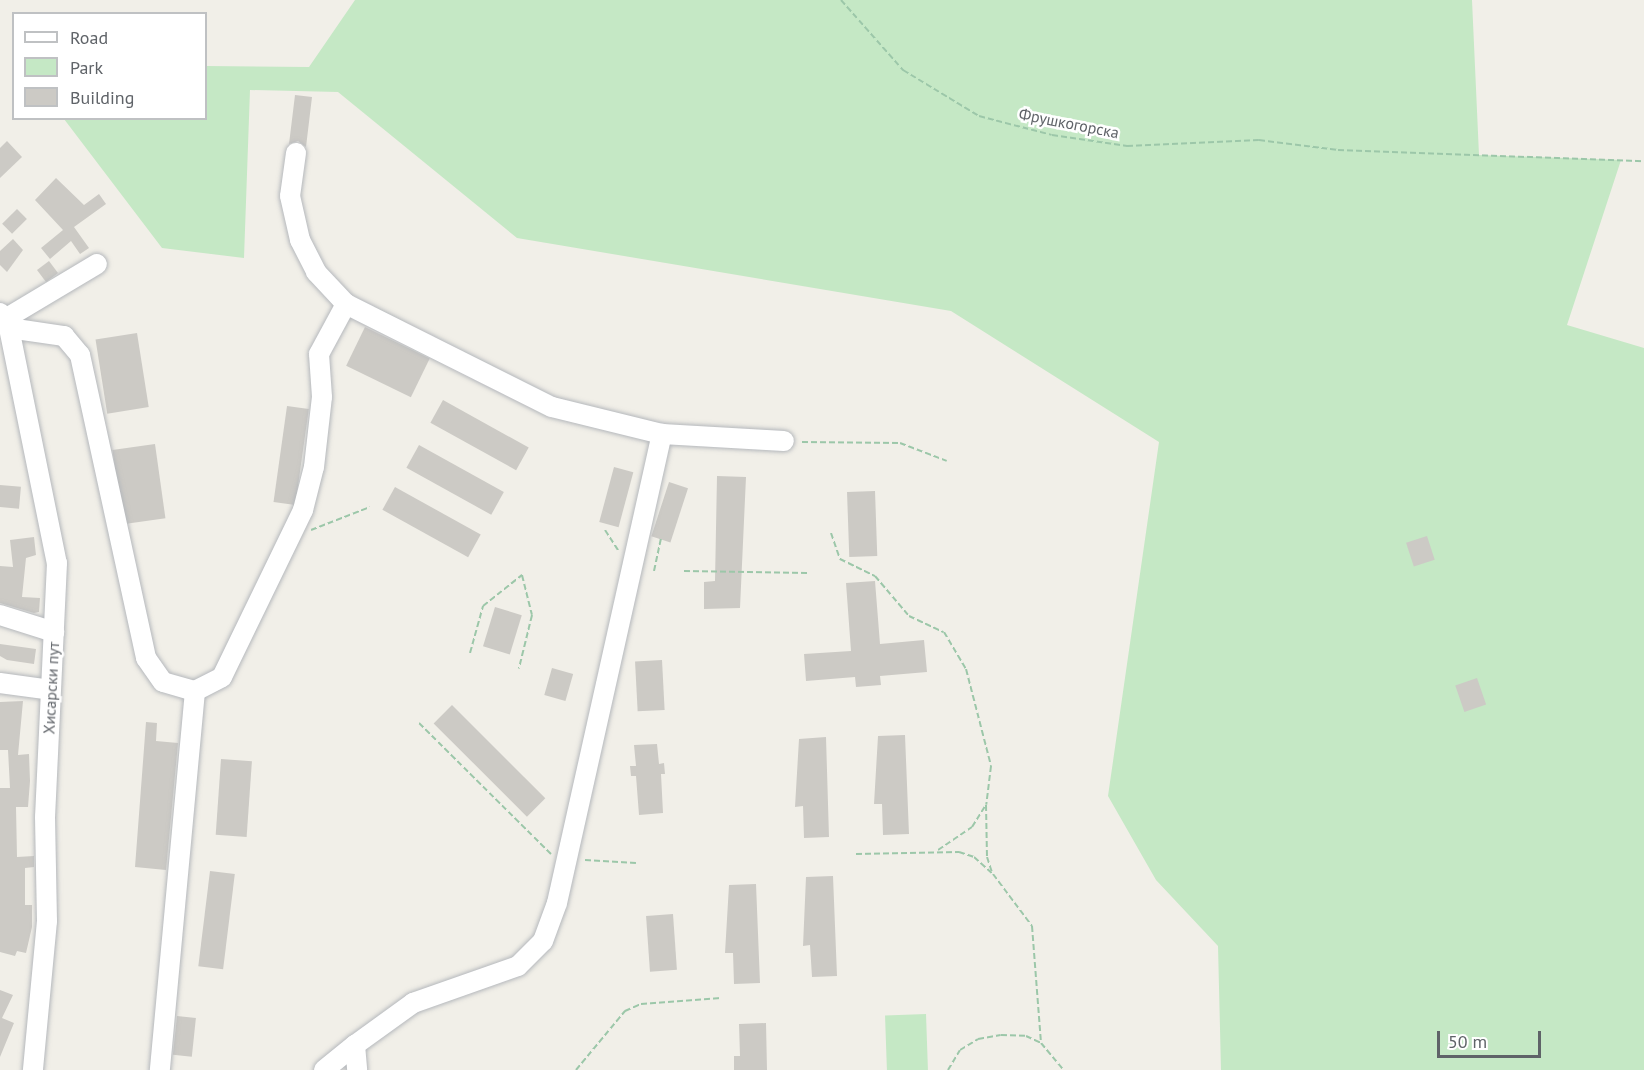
<!DOCTYPE html>
<html>
<head>
<meta charset="utf-8">
<style>
	body { margin:0 }
	#map { position:relative; width:1644px; height:1070px; overflow:hidden; background:#f1efe8; font-family:"PT Sans",sans-serif }
	div>[style] { position:absolute }
	.green>* { inset:0; background:#c5e8c5; transform-origin:0 0 }
	.building>* { inset:0; background:#cccac5; transform-origin:0 0 }
	.path>* { height:2px; margin-top:-1px; transform-origin:0; background:repeating-linear-gradient(90deg,#9cc7a9 0 6px,transparent 0 9px) }
	.roads { filter:drop-shadow(0 0 2px #b5b8bc) drop-shadow(0 0 2px #b5b8bc) }
	.minor>* { height:20px; margin:-10px; padding:0 10px; transform-origin:10px; border-radius:10px; background:#fff }
	span { translate:-50% -50%; white-space:nowrap; text-align:center; line-height:1.15; -webkit-text-stroke:5px #fff; paint-order:stroke }
	.street-label { font-size:16px; color:#5f6368 }
	.legend { position:absolute; left:12px; top:12px; width:195px; height:108px; box-sizing:border-box; background:#fff; border:2px solid #bfc1c3; margin:0; padding:8px 10px; list-style:none; font-size:18px; color:#5f6368 }
	.legend li { display:flex; align-items:center; gap:12px; height:30px }
	.legend b { width:30px; border:2px solid #bfc1c3 }
	.scale { position:absolute; left:1437px; top:1031px; width:104px; height:27px; box-sizing:border-box; border:3px solid #5f6368; border-top:0; padding-left:8px; font-size:18px; line-height:21px; white-space:nowrap; color:#5f6368; -webkit-text-stroke:4px #fff; paint-order:stroke }
</style>
</head>
<body>
<div id="map">
	<div class="green">
		<i style="clip-path:polygon(355px 0,1472px 0,1479px 155px,1621px 160px,1567px 325px,1644px 348px,1644px 1070px,1221px 1070px,1218px 946px,1156px 880px,1108px 796px,1159px 442px,951px 311px,517px 238px,338px 92px,250px 90px,244px 258px,162px 248px,64px 119px,206px 118px,206px 66px,309px 67px)"></i>
		<i style="left:926px;top:1014px;width:56px;height:41px;rotate:88deg"></i>
	</div>
	<div class="building">
		<i style="clip-path:polygon(295px 95px,312px 97px,306px 147px,298px 141px,289px 144px)"></i>
		<i style="clip-path:polygon(7px 141px,22px 157px,0 178px,0 148px)"></i>
		<i style="clip-path:polygon(56px 178px,84px 205px,99px 194px,106px 204px,74px 227px,89px 248px,80px 254px,71px 241px,50px 259px,41px 248px,63px 230px,35px 200px)"></i>
		<i style="left:17px;top:209px;width:14px;height:21px;rotate:45deg"></i>
		<i style="clip-path:polygon(13px 239px,23px 250px,7px 272px,0 265px,0 251px)"></i>
		<i style="left:49px;top:261px;width:15px;height:15px;rotate:53deg"></i>
		<i style="left:365px;top:327px;width:72px;height:43px;rotate:26deg"></i>
		<i style="left:137px;top:333px;width:75px;height:42px;rotate:81deg"></i>
		<i style="left:443px;top:400px;width:98px;height:26px;rotate:29deg"></i>
		<i style="left:287px;top:406px;width:22px;height:97px;rotate:8deg"></i>
		<i style="left:155px;top:444px;width:75px;height:43px;rotate:82deg"></i>
		<i style="left:419px;top:445px;width:97px;height:26px;rotate:29deg"></i>
		<i style="left:614px;top:467px;width:20px;height:57px;rotate:15deg"></i>
		<i style="clip-path:polygon(717px 476px,746px 477px,740px 608px,704px 609px,704px 582px,715px 581px)"></i>
		<i style="left:669px;top:482px;width:20px;height:57px;rotate:18deg"></i>
		<i style="left:0;top:485px;width:21px;height:22px;rotate:5deg"></i>
		<i style="left:395px;top:487px;width:98px;height:26px;rotate:29deg"></i>
		<i style="left:875px;top:491px;width:65px;height:28px;rotate:88deg"></i>
		<i style="left:1427px;top:536px;width:25px;height:22px;rotate:72deg"></i>
		<i style="clip-path:polygon(34px 537px,36px 555px,26px 558px,22px 597px,40px 598px,39px 612px,34px 613px,0 603px,0 566px,13px 567px,10px 540px)"></i>
		<i style="clip-path:polygon(875px 581px,880px 644px,924px 640px,927px 672px,880px 676px,881px 685px,856px 687px,855px 677px,806px 681px,804px 654px,851px 651px,846px 583px)"></i>
		<i style="left:495px;top:607px;width:28px;height:41px;rotate:17deg"></i>
		<i style="clip-path:polygon(0 644px,36px 649px,34px 664px,7px 660px,0 656px)"></i>
		<i style="left:662px;top:660px;width:50px;height:27px;rotate:87deg"></i>
		<i style="left:552px;top:668px;width:22px;height:28px;rotate:16deg"></i>
		<i style="left:1477px;top:678px;width:28px;height:23px;rotate:71deg"></i>
		<i style="clip-path:polygon(23px 701px,18px 755px,29px 754px,30px 781px,28px 807px,16px 807px,17px 857px,34px 856px,34px 867px,25px 868px,25px 905px,32px 905px,32px 927px,26px 953px,17px 951px,15px 956px,0 952px,0 788px,10px 788px,8px 750px,0 750px,0 702px)"></i>
		<i style="left:452px;top:705px;width:132px;height:26px;rotate:45deg"></i>
		<i style="clip-path:polygon(146px 722px,157px 723px,156px 741px,178px 743px,166px 870px,135px 867px)"></i>
		<i style="clip-path:polygon(905px 735px,909px 834px,883px 835px,882px 804px,874px 804px,878px 736px)"></i>
		<i style="clip-path:polygon(826px 737px,829px 837px,804px 838px,803px 806px,795px 807px,799px 739px)"></i>
		<i style="clip-path:polygon(657px 744px,659px 764px,664px 763px,665px 774px,661px 774px,663px 813px,639px 815px,636px 776px,631px 776px,630px 766px,636px 766px,634px 745px)"></i>
		<i style="left:221px;top:759px;width:31px;height:76px;rotate:4deg"></i>
		<i style="left:210px;top:871px;width:25px;height:96px;rotate:7deg"></i>
		<i style="clip-path:polygon(833px 876px,837px 976px,812px 977px,810px 945px,803px 946px,806px 877px)"></i>
		<i style="clip-path:polygon(756px 884px,760px 983px,734px 984px,733px 953px,725px 953px,729px 885px)"></i>
		<i style="left:673px;top:914px;width:56px;height:27px;rotate:86deg"></i>
		<i style="clip-path:polygon(0 990px,13px 995px,2px 1018px,14px 1023px,0 1057px)"></i>
		<i style="left:177px;top:1016px;width:19px;height:39px;rotate:6deg"></i>
		<i style="clip-path:polygon(766px 1023px,767px 1070px,734px 1070px,734px 1056px,740px 1056px,739px 1024px)"></i>
	</div>
	<div class="path">
		<i style="left:841px;top:0;width:94px;rotate:48.5deg"></i>
		<i style="left:903px;top:70px;width:89px;rotate:31.2deg"></i>
		<i style="left:979px;top:116px;width:75px;rotate:14.6deg"></i>
		<i style="left:1052px;top:135px;width:76px;rotate:8.3deg"></i>
		<i style="left:1127px;top:146px;width:132px;rotate:-2.6deg"></i>
		<i style="left:1259px;top:140px;width:80px;rotate:7.2deg"></i>
		<i style="left:1338px;top:150px;width:306px;rotate:2.1deg"></i>
		<i style="left:802px;top:442px;width:98px;rotate:0.6deg"></i>
		<i style="left:900px;top:443px;width:50px;rotate:21deg"></i>
		<i style="left:311px;top:530px;width:63px;rotate:-21.3deg"></i>
		<i style="left:605px;top:530px;width:24px;rotate:57deg"></i>
		<i style="left:831px;top:533px;width:28px;rotate:71deg"></i>
		<i style="left:840px;top:559px;width:39px;rotate:26deg"></i>
		<i style="left:875px;top:576px;width:52px;rotate:49.6deg"></i>
		<i style="left:909px;top:616px;width:38px;rotate:25deg"></i>
		<i style="left:944px;top:632px;width:43px;rotate:59.3deg"></i>
		<i style="left:966px;top:669px;width:100px;rotate:75.5deg"></i>
		<i style="left:991px;top:766px;width:39px;rotate:97deg"></i>
		<i style="left:654px;top:571px;width:33px;rotate:-78deg"></i>
		<i style="left:684px;top:571px;width:123px;rotate:0.9deg"></i>
		<i style="left:470px;top:653px;width:49px;rotate:-74.5deg"></i>
		<i style="left:483px;top:606px;width:50px;rotate:-38.5deg"></i>
		<i style="left:522px;top:575px;width:41px;rotate:76deg"></i>
		<i style="left:532px;top:615px;width:55px;rotate:103.8deg"></i>
		<i style="left:419px;top:723px;width:186px;rotate:44.8deg"></i>
		<i style="left:938px;top:850px;width:41px;rotate:-34.1deg"></i>
		<i style="left:972px;top:827px;width:26px;rotate:-58deg"></i>
		<i style="left:986px;top:805px;width:52px;rotate:88.9deg"></i>
		<i style="left:987px;top:857px;width:16px;rotate:72deg"></i>
		<i style="left:856px;top:854px;width:103px;rotate:-1.1deg"></i>
		<i style="left:959px;top:852px;width:16px;rotate:18deg"></i>
		<i style="left:974px;top:857px;width:25px;rotate:42deg"></i>
		<i style="left:993px;top:874px;width:65px;rotate:53.1deg"></i>
		<i style="left:1032px;top:926px;width:117px;rotate:85.6deg"></i>
		<i style="left:585px;top:860px;width:51px;rotate:3.4deg"></i>
		<i style="left:576px;top:1070px;width:77px;rotate:-50.3deg"></i>
		<i style="left:625px;top:1011px;width:17px;rotate:-24deg"></i>
		<i style="left:641px;top:1004px;width:80px;rotate:-4.3deg"></i>
		<i style="left:948px;top:1070px;width:23px;rotate:-59deg"></i>
		<i style="left:960px;top:1050px;width:21px;rotate:-31deg"></i>
		<i style="left:978px;top:1039px;width:23px;rotate:-10deg"></i>
		<i style="left:1001px;top:1035px;width:25px;rotate:2deg"></i>
		<i style="left:1026px;top:1036px;width:17px;rotate:25deg"></i>
		<i style="left:1041px;top:1043px;width:35px;rotate:50deg"></i>
	</div>
	<div class="roads">
		<div class="minor">
			<i style="left:296px;top:153px;width:43px;rotate:97.9deg"></i>
			<i style="left:290px;top:196px;width:45px;rotate:77.2deg"></i>
			<i style="left:300px;top:240px;width:36px;rotate:63deg"></i>
			<i style="left:316px;top:272px;width:44px;rotate:46.8deg"></i>
			<i style="left:346px;top:304px;width:230px;rotate:26.6deg"></i>
			<i style="left:552px;top:407px;width:113px;rotate:13.8deg"></i>
			<i style="left:662px;top:434px;width:122px;rotate:3.3deg"></i>
			<i style="left:0;top:313px;width:17px;rotate:59deg"></i>
			<i style="left:9px;top:328px;width:240px;rotate:78.5deg"></i>
			<i style="left:57px;top:563px;width:254px;rotate:92.7deg"></i>
			<i style="left:45px;top:817px;width:104px;rotate:88.9deg"></i>
			<i style="left:47px;top:921px;width:150px;rotate:95.4deg"></i>
			<i style="left:5px;top:319px;width:107px;rotate:-30.9deg"></i>
			<i style="left:9px;top:328px;width:56px;rotate:8.3deg"></i>
			<i style="left:64px;top:336px;width:25px;rotate:50deg"></i>
			<i style="left:80px;top:355px;width:310px;rotate:77.7deg"></i>
			<i style="left:146px;top:658px;width:29px;rotate:55deg"></i>
			<i style="left:163px;top:682px;width:33px;rotate:16deg"></i>
			<i style="left:195px;top:691px;width:381px;rotate:95.3deg"></i>
			<i style="left:0;top:615px;width:57px;rotate:17.5deg"></i>
			<i style="left:0;top:683px;width:51px;rotate:7.8deg"></i>
			<i style="left:195px;top:691px;width:30px;rotate:-27deg"></i>
			<i style="left:222px;top:677px;width:186px;rotate:-64.1deg"></i>
			<i style="left:303px;top:510px;width:44px;rotate:-75.7deg"></i>
			<i style="left:314px;top:467px;width:70px;rotate:-83.5deg"></i>
			<i style="left:322px;top:397px;width:43px;rotate:-94deg"></i>
			<i style="left:319px;top:354px;width:57px;rotate:-61.6deg"></i>
			<i style="left:355px;top:1045px;width:72px;rotate:-35.9deg"></i>
			<i style="left:413px;top:1003px;width:111px;rotate:-19.4deg"></i>
			<i style="left:518px;top:966px;width:35px;rotate:-45deg"></i>
			<i style="left:543px;top:941px;width:40px;rotate:-69.8deg"></i>
			<i style="left:557px;top:903px;width:481px;rotate:-77.4deg"></i>
			<i style="left:324px;top:1070px;width:40px;rotate:-39deg"></i>
			<i style="left:355px;top:1045px;width:25px;rotate:85deg"></i>
		</div>
	</div>
	<div class="street-label">
		<span style="left:1069px;top:123px;rotate:11deg">Фрушкогорска</span>
		<span style="left:51px;top:688px;rotate:-87deg">Хисарски пут</span>
	</div>
	<ul class="legend">
	<li><b style="height:8px;background:#fff"></b>Road</li>
	<li><b style="height:16px;background:#c5e8c5"></b>Park</li>
	<li><b style="height:16px;background:#cccac5"></b>Building</li>
	</ul>
	<div class="scale">50 m</div>
</div>
</body>
</html>
